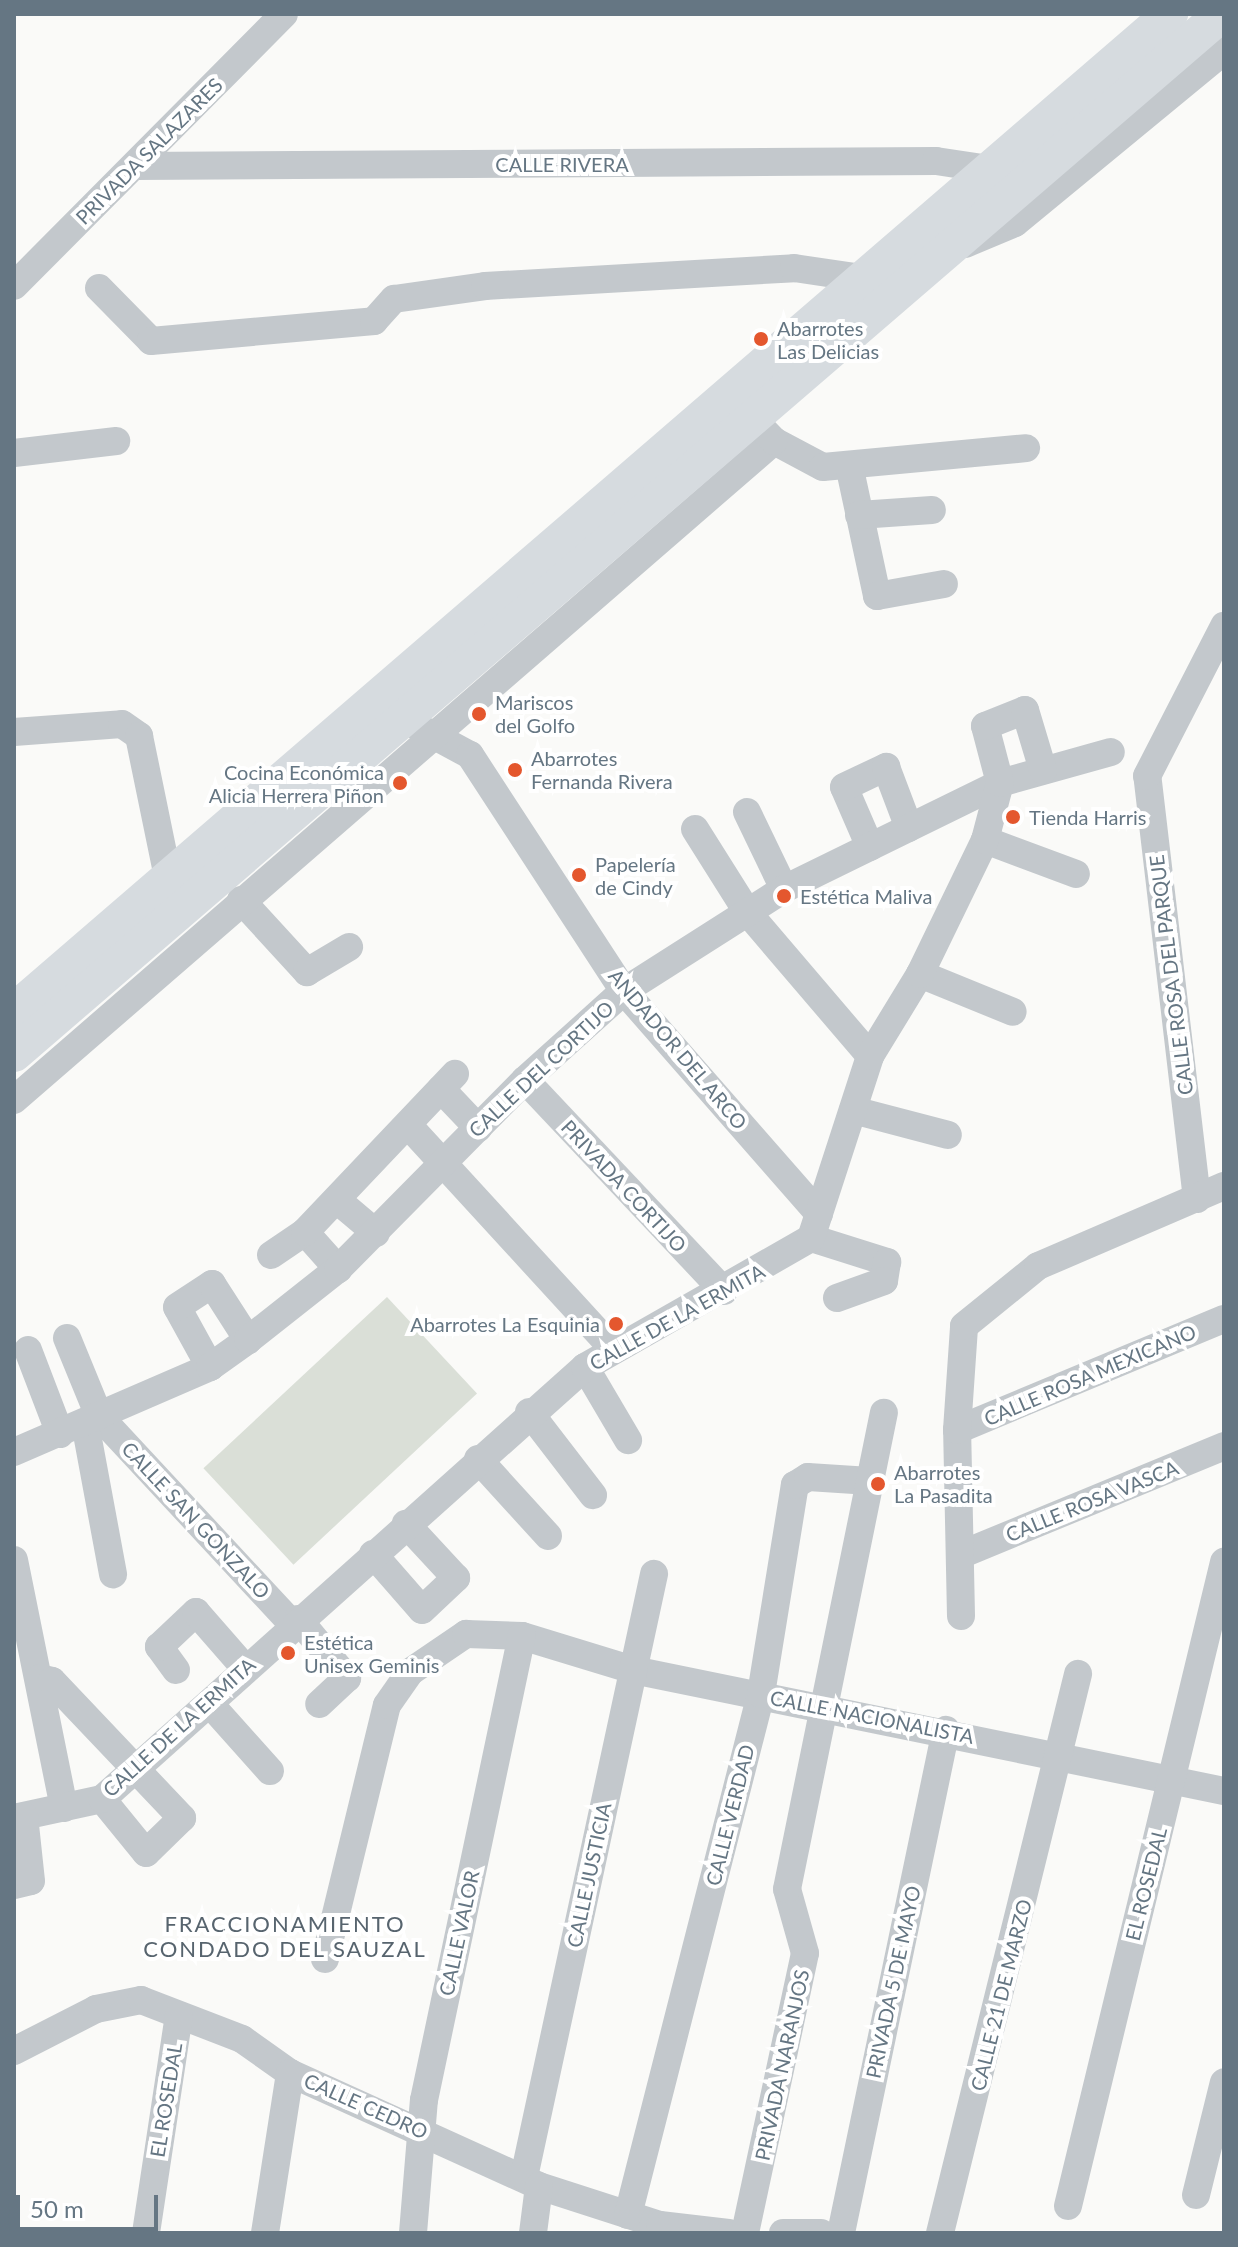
<!DOCTYPE html>
<html>
<head>
<meta charset="utf-8">
<style>
	body { margin:0 }
	#map { position:relative; width:1238px; height:2247px; overflow:hidden; background:#fafaf8; font-family:Lato,sans-serif }
	div>[style] { position:absolute }
	.green>* { inset:0; background:#dadfd7; transform-origin:0 0 }
	.minor>* { height:28px; margin:-14px; padding:0 14px; transform-origin:14px; border-radius:14px; background:#c3c8cc }
	.major>* { height:36px; margin:-18px; padding:0 18px; transform-origin:18px; border-radius:18px; background:#d6dbdf }
	.dots>* { width:22px; height:22px; translate:-50% -50%; box-sizing:border-box; border:4px solid #fff; border-radius:50% }
	span { translate:-50% -50%; white-space:nowrap; text-align:center; line-height:1.15; -webkit-text-stroke:8px #fff; paint-order:stroke }
	.street-label { font-size:20px; color:#657683 }
	.poi-label { font-size:20px; color:#657683 }
	.left { translate:0 -50%; text-align:left }
	.right { translate:-100% -50%; text-align:right }
	.neighbourhood-label { font-size:22px; color:#57646e; letter-spacing:2px }
	.frame { position:absolute; inset:0; border:16px solid #657683; pointer-events:none }
	.scale { position:absolute; left:16px; top:2195px; width:142px; height:36px; box-sizing:border-box; border:4px solid #657683; border-top:0; padding-left:10px; font-size:24px; line-height:28px; white-space:nowrap; color:#657683; -webkit-text-stroke:6px #fff; paint-order:stroke }
</style>
</head>
<body>
<div id="map">
	<div class="green">
		<i style="left:387px;top:1297px;width:132px;height:251px;rotate:47deg"></i>
	</div>
	<div class="minor">
		<i style="left:135px;top:166px;width:801px;rotate:-0.36deg"></i>
		<i style="left:936px;top:161px;width:54px;rotate:8.6deg"></i>
		<i style="left:965px;top:244px;width:54px;rotate:-22.8deg"></i>
		<i style="left:1015px;top:223px;width:271px;rotate:-39.5deg"></i>
		<i style="left:14px;top:286px;width:383px;rotate:-45.2deg"></i>
		<i style="left:99px;top:288px;width:74px;rotate:45.5deg"></i>
		<i style="left:151px;top:341px;width:224px;rotate:-5.1deg"></i>
		<i style="left:374px;top:321px;width:30px;rotate:-48deg"></i>
		<i style="left:394px;top:299px;width:92px;rotate:-8.1deg"></i>
		<i style="left:485px;top:286px;width:310px;rotate:-3.3deg"></i>
		<i style="left:794px;top:268px;width:69px;rotate:8.4deg"></i>
		<i style="left:774px;top:441px;width:55px;rotate:28deg"></i>
		<i style="left:823px;top:467px;width:204px;rotate:-5.3deg"></i>
		<i style="left:14px;top:453px;width:103px;rotate:-6.7deg"></i>
		<i style="left:849px;top:465px;width:134px;rotate:77.9deg"></i>
		<i style="left:877px;top:596px;width:68px;rotate:-10.2deg"></i>
		<i style="left:859px;top:515px;width:73px;rotate:-3.9deg"></i>
		<i style="left:418px;top:727px;width:59px;rotate:28.3deg"></i>
		<i style="left:470px;top:755px;width:282px;rotate:56.9deg"></i>
		<i style="left:624px;top:991px;width:296px;rotate:48.8deg"></i>
		<i style="left:14px;top:732px;width:108px;rotate:-4.2deg"></i>
		<i style="left:122px;top:724px;width:21px;rotate:35deg"></i>
		<i style="left:139px;top:736px;width:144px;rotate:78.4deg"></i>
		<i style="left:747px;top:812px;width:85px;rotate:64.3deg"></i>
		<i style="left:695px;top:829px;width:99px;rotate:57.8deg"></i>
		<i style="left:748px;top:913px;width:188px;rotate:49.5deg"></i>
		<i style="left:985px;top:840px;width:97px;rotate:20.5deg"></i>
		<i style="left:870px;top:847px;width:65px;rotate:-113.4deg"></i>
		<i style="left:844px;top:787px;width:47px;rotate:-25.5deg"></i>
		<i style="left:886px;top:767px;width:65px;rotate:69.3deg"></i>
		<i style="left:241px;top:900px;width:98px;rotate:47.5deg"></i>
		<i style="left:307px;top:972px;width:49px;rotate:-30.8deg"></i>
		<i style="left:920px;top:974px;width:100px;rotate:22.2deg"></i>
		<i style="left:525px;top:1080px;width:290px;rotate:46.7deg"></i>
		<i style="left:441px;top:1089px;width:54px;rotate:46.5deg"></i>
		<i style="left:14px;top:1100px;width:1006px;rotate:-40.93deg"></i>
		<i style="left:774px;top:441px;width:30px;rotate:-134deg"></i>
		<i style="left:853px;top:1110px;width:98px;rotate:14.7deg"></i>
		<i style="left:408px;top:1125px;width:304px;rotate:47.5deg"></i>
		<i style="left:1197px;top:1199px;width:426px;rotate:-96.7deg"></i>
		<i style="left:1147px;top:776px;width:169px;rotate:-62.8deg"></i>
		<i style="left:337px;top:1200px;width:51px;rotate:40.2deg"></i>
		<i style="left:305px;top:1232px;width:50px;rotate:48.3deg"></i>
		<i style="left:811px;top:1238px;width:80px;rotate:17.5deg"></i>
		<i style="left:887px;top:1262px;width:19px;rotate:99deg"></i>
		<i style="left:884px;top:1281px;width:50px;rotate:160.1deg"></i>
		<i style="left:271px;top:1255px;width:41px;rotate:-34.1deg"></i>
		<i style="left:305px;top:1232px;width:218px;rotate:-46.5deg"></i>
		<i style="left:67px;top:1338px;width:84px;rotate:67.7deg"></i>
		<i style="left:99px;top:1416px;width:284px;rotate:47.1deg"></i>
		<i style="left:28px;top:1350px;width:90px;rotate:69.1deg"></i>
		<i style="left:210px;top:1367px;width:68px;rotate:-118.8deg"></i>
		<i style="left:177px;top:1307px;width:42px;rotate:-33.3deg"></i>
		<i style="left:212px;top:1284px;width:67px;rotate:57.3deg"></i>
		<i style="left:585px;top:1367px;width:85px;rotate:59.5deg"></i>
		<i style="left:529px;top:1412px;width:105px;rotate:52.4deg"></i>
		<i style="left:85px;top:1423px;width:154px;rotate:79.5deg"></i>
		<i style="left:957px;top:1430px;width:289px;rotate:-22.6deg"></i>
		<i style="left:14px;top:1452px;width:214px;rotate:-23.4deg"></i>
		<i style="left:210px;top:1367px;width:47px;rotate:-35.4deg"></i>
		<i style="left:248px;top:1340px;width:115px;rotate:-38.3deg"></i>
		<i style="left:338px;top:1269px;width:266px;rotate:-45.3deg"></i>
		<i style="left:525px;top:1080px;width:133px;rotate:-42deg"></i>
		<i style="left:624px;top:991px;width:190px;rotate:-32.5deg"></i>
		<i style="left:784px;top:889px;width:241px;rotate:-26.1deg"></i>
		<i style="left:1000px;top:783px;width:115px;rotate:-15.6deg"></i>
		<i style="left:478px;top:1459px;width:104px;rotate:47.7deg"></i>
		<i style="left:373px;top:1554px;width:74px;rotate:48.8deg"></i>
		<i style="left:422px;top:1610px;width:47px;rotate:-43.3deg"></i>
		<i style="left:456px;top:1578px;width:74px;rotate:-132.8deg"></i>
		<i style="left:960px;top:1555px;width:286px;rotate:-22.4deg"></i>
		<i style="left:14px;top:1560px;width:253px;rotate:78.6deg"></i>
		<i style="left:961px;top:1616px;width:186px;rotate:-91.2deg"></i>
		<i style="left:957px;top:1430px;width:104px;rotate:-86.1deg"></i>
		<i style="left:964px;top:1326px;width:95px;rotate:-39deg"></i>
		<i style="left:1038px;top:1266px;width:202px;rotate:-23.3deg"></i>
		<i style="left:298px;top:1619px;width:77px;rotate:50.3deg"></i>
		<i style="left:347px;top:1678px;width:38px;rotate:137deg"></i>
		<i style="left:176px;top:1670px;width:29px;rotate:-126deg"></i>
		<i style="left:159px;top:1647px;width:51px;rotate:-43.4deg"></i>
		<i style="left:196px;top:1612px;width:74px;rotate:48.8deg"></i>
		<i style="left:40px;top:1678px;width:12px;rotate:14deg"></i>
		<i style="left:52px;top:1681px;width:189px;rotate:46.5deg"></i>
		<i style="left:182px;top:1818px;width:50px;rotate:135.8deg"></i>
		<i style="left:146px;top:1853px;width:70px;rotate:-129.2deg"></i>
		<i style="left:210px;top:1704px;width:90px;rotate:48.2deg"></i>
		<i style="left:14px;top:1818px;width:90px;rotate:-12.2deg"></i>
		<i style="left:102px;top:1799px;width:648px;rotate:-41.81deg"></i>
		<i style="left:585px;top:1367px;width:260px;rotate:-29.7deg"></i>
		<i style="left:811px;top:1238px;width:191px;rotate:-72deg"></i>
		<i style="left:870px;top:1056px;width:96px;rotate:-58.6deg"></i>
		<i style="left:920px;top:974px;width:149px;rotate:-64.1deg"></i>
		<i style="left:985px;top:840px;width:59px;rotate:-75.3deg"></i>
		<i style="left:1000px;top:783px;width:59px;rotate:-104.7deg"></i>
		<i style="left:985px;top:726px;width:43px;rotate:-21.8deg"></i>
		<i style="left:1025px;top:710px;width:63px;rotate:73.3deg"></i>
		<i style="left:14px;top:1885px;width:17px;rotate:-13deg"></i>
		<i style="left:31px;top:1881px;width:65px;rotate:-96.1deg"></i>
		<i style="left:325px;top:1959px;width:261px;rotate:-76.3deg"></i>
		<i style="left:387px;top:1705px;width:40px;rotate:-55.1deg"></i>
		<i style="left:410px;top:1672px;width:68px;rotate:-34.2deg"></i>
		<i style="left:466px;top:1634px;width:56px;rotate:2deg"></i>
		<i style="left:522px;top:1636px;width:116px;rotate:17deg"></i>
		<i style="left:633px;top:1670px;width:603px;rotate:11.57deg"></i>
		<i style="left:14px;top:2051px;width:92px;rotate:-27.1deg"></i>
		<i style="left:96px;top:2009px;width:46px;rotate:-11.3deg"></i>
		<i style="left:141px;top:2000px;width:108px;rotate:21.1deg"></i>
		<i style="left:242px;top:2039px;width:59px;rotate:35.3deg"></i>
		<i style="left:290px;top:2073px;width:273px;rotate:24.4deg"></i>
		<i style="left:539px;top:2186px;width:127px;rotate:17.9deg"></i>
		<i style="left:660px;top:2225px;width:69px;rotate:6.6deg"></i>
		<i style="left:524px;top:2177px;width:617px;rotate:-77.83deg"></i>
		<i style="left:1196px;top:2195px;width:116px;rotate:-76.1deg"></i>
		<i style="left:1068px;top:2206px;width:663px;rotate:-76.38deg"></i>
		<i style="left:628px;top:2215px;width:538px;rotate:-75.68deg"></i>
		<i style="left:761px;top:1694px;width:212px;rotate:-80.8deg"></i>
		<i style="left:795px;top:1485px;width:15px;rotate:-32deg"></i>
		<i style="left:808px;top:1477px;width:62px;rotate:3.7deg"></i>
		<i style="left:146px;top:2233px;width:220px;rotate:-81.4deg"></i>
		<i style="left:265px;top:2233px;width:162px;rotate:-81.1deg"></i>
		<i style="left:413px;top:2233px;width:133px;rotate:-85.3deg"></i>
		<i style="left:424px;top:2100px;width:474px;rotate:-78.1deg"></i>
		<i style="left:533px;top:2233px;width:47px;rotate:-82.7deg"></i>
		<i style="left:745px;top:2233px;width:286px;rotate:-77.9deg"></i>
		<i style="left:805px;top:1953px;width:66px;rotate:-105.7deg"></i>
		<i style="left:787px;top:1889px;width:486px;rotate:-78.5deg"></i>
		<i style="left:783px;top:2233px;width:38px"></i>
		<i style="left:841px;top:2233px;width:514px;rotate:-78.21deg"></i>
		<i style="left:940px;top:2233px;width:576px;rotate:-76.13deg"></i>
	</div>
	<div class="major">
		<i style="left:14px;top:1011px;width:1527px;rotate:-40.78deg"></i>
		<i style="left:14px;top:1054px;width:1594px;rotate:-40.73deg"></i>
	</div>
	<div class="dots">
		<i style="left:761px;top:339px;background:#e4572e"></i>
		<i style="left:479px;top:714px;background:#e4572e"></i>
		<i style="left:515px;top:770px;background:#e4572e"></i>
		<i style="left:400px;top:783px;background:#e4572e"></i>
		<i style="left:1013px;top:817px;background:#e4572e"></i>
		<i style="left:579px;top:875px;background:#e4572e"></i>
		<i style="left:784px;top:896px;background:#e4572e"></i>
		<i style="left:616px;top:1324px;background:#e4572e"></i>
		<i style="left:878px;top:1484px;background:#e4572e"></i>
		<i style="left:288px;top:1653px;background:#e4572e"></i>
	</div>
	<div class="street-label">
		<span style="left:149px;top:151px;rotate:-45deg">PRIVADA SALAZARES</span>
		<span style="left:562px;top:164px">CALLE RIVERA</span>
		<span style="left:1171px;top:975px;rotate:-97deg">CALLE ROSA DEL PARQUE</span>
		<span style="left:678px;top:1049px;rotate:50deg">ANDADOR DEL ARCO</span>
		<span style="left:541px;top:1069px;rotate:-43deg">CALLE DEL CORTIJO</span>
		<span style="left:624px;top:1186px;rotate:47deg">PRIVADA CORTIJO</span>
		<span style="left:677px;top:1317px;rotate:-29deg">CALLE DE LA ERMITA</span>
		<span style="left:1090px;top:1375px;rotate:-23deg">CALLE ROSA MEXICANO</span>
		<span style="left:1092px;top:1501px;rotate:-22deg">CALLE ROSA VASCA</span>
		<span style="left:196px;top:1520px;rotate:47deg">CALLE SAN GONZALO</span>
		<span style="left:872px;top:1717px;rotate:11deg">CALLE NACIONALISTA</span>
		<span style="left:179px;top:1727px;rotate:-42deg">CALLE DE LA ERMITA</span>
		<span style="left:730px;top:1815px;rotate:-76deg">CALLE VERDAD</span>
		<span style="left:589px;top:1875px;rotate:-78deg">CALLE JUSTICIA</span>
		<span style="left:1146px;top:1884px;rotate:-76deg">EL ROSEDAL</span>
		<span style="left:459px;top:1933px;rotate:-78deg">CALLE VALOR</span>
		<span style="left:893px;top:1982px;rotate:-78deg">PRIVADA 5 DE MAYO</span>
		<span style="left:1001px;top:1995px;rotate:-76deg">CALLE 21 DE MARZO</span>
		<span style="left:782px;top:2065px;rotate:-78deg">PRIVADA NARANJOS</span>
		<span style="left:166px;top:2100px;rotate:-81deg">EL ROSEDAL</span>
		<span style="left:366px;top:2106px;rotate:24deg">CALLE CEDRO</span>
	</div>
	<div class="poi-label">
		<span class="left" style="left:777px;top:340px">Abarrotes<br>Las Delicias</span>
		<span class="left" style="left:495px;top:714px">Mariscos<br>del Golfo</span>
		<span class="left" style="left:531px;top:770px">Abarrotes<br>Fernanda Rivera</span>
		<span class="right" style="left:384px;top:784px">Cocina Económica<br>Alicia Herrera Piñon</span>
		<span class="left" style="left:1029px;top:817px">Tienda Harris</span>
		<span class="left" style="left:595px;top:876px">Papelería<br>de Cindy</span>
		<span class="left" style="left:800px;top:896px">Estética Maliva</span>
		<span class="right" style="left:600px;top:1324px">Abarrotes La Esquinia</span>
		<span class="left" style="left:894px;top:1484px">Abarrotes<br>La Pasadita</span>
		<span class="left" style="left:304px;top:1654px">Estética<br>Unisex Geminis</span>
	</div>
	<div class="neighbourhood-label">
		<span style="left:285px;top:1936px">FRACCIONAMIENTO<br>CONDADO DEL SAUZAL</span>
	</div>
	<div class="frame"></div>
	<div class="scale">50 m</div>
</div>
</body>
</html>
